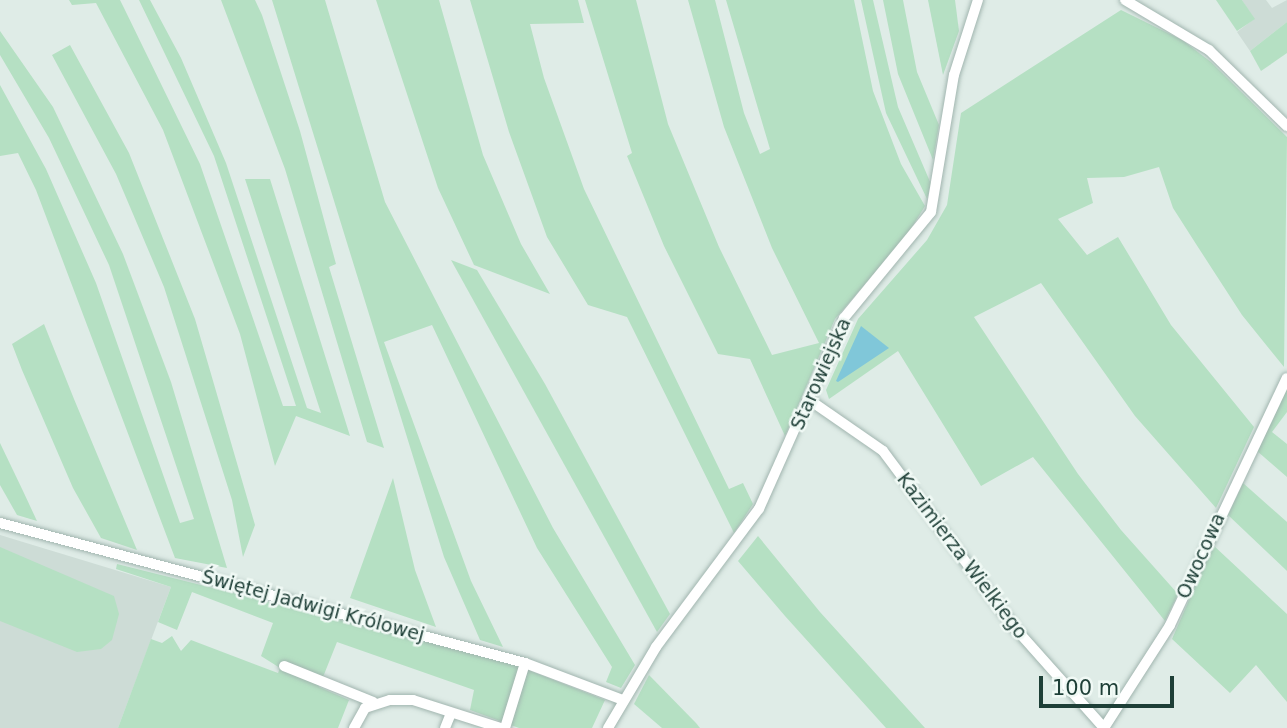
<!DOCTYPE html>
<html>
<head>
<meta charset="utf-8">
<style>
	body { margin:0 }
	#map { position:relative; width:1287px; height:728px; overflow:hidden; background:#dfece7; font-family:"DejaVu Sans",sans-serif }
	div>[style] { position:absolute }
	.built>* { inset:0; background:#cddcd6 }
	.green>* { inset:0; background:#b5e0c3 }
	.water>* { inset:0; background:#80c7d9 }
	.roads { filter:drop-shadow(0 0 2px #a1b5af) drop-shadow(0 0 2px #a1b5af) }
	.street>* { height:10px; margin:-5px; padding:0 5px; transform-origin:5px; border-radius:5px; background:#fff }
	span { translate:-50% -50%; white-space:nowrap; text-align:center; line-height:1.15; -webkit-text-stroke:5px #f0f9f5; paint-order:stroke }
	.street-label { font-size:19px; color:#1e3f37 }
	.scale { position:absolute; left:1039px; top:676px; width:135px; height:32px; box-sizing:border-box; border:4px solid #1e3f37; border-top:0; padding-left:9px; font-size:21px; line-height:24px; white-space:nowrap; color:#1e3f37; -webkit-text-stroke:5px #f0f9f5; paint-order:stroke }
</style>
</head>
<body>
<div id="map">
	<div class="built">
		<i style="clip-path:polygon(1242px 0,1266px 0,1272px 8px,1287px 0,1287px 22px,1250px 51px,1237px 32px,1254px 19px)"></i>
		<i style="clip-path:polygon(0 535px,171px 587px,118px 728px,0 728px)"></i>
	</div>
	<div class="green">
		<i style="clip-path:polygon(69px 0,120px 0,124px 8px,200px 164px,283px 406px,296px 406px,214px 156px,139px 0,150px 0,181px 58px,226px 163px,307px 408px,321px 413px,245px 179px,270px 179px,350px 436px,296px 416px,275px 466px,240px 334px,163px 130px,96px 3px,72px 5px)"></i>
		<i style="clip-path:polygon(221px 0,255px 0,262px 15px,300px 131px,336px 264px,329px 267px,384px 448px,367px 442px,285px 169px)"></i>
		<i style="clip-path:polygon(272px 0,325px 0,385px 202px,553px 528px,635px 665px,621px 688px,606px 682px,612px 667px,537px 548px,432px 325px,384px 342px,471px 581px,503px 647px,480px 640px,444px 557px)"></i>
		<i style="clip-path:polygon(376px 0,439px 0,483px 155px,521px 244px,550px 294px,474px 265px,438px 188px)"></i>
		<i style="clip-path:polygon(470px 0,578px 0,584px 23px,530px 24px,544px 78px,584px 189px,729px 489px,743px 483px,753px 504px,734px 533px,627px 317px,588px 305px,547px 237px,509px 132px)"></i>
		<i style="clip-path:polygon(585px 0,636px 0,668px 124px,719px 247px,772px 355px,819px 343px,772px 248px,724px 127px,688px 0,715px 0,744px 113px,760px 154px,770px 149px,726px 0,854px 0,873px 91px,901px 164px,925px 206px,907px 235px,835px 319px,785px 436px,750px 359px,718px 354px,664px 246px,627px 156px,632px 153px)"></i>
		<i style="clip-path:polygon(861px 0,873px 0,898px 107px,931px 184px,927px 199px,886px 113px)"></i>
		<i style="clip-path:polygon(883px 0,903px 0,917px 72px,939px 125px,933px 160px,898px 74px)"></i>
		<i style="clip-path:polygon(928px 0,955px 0,959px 31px,943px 75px)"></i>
		<i style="clip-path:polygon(1216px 0,1242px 0,1255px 19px,1237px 31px)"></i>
		<i style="clip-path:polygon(1121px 10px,1182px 40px,1211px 62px,1287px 137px,1284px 367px,1242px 315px,1196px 244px,1173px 208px,1159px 167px,1124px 177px,1087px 178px,1093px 203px,1058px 219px,1087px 255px,1118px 237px,1171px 325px,1254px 427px,1216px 508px,1135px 416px,1041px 283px,974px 317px,1078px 474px,1121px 530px,1178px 594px,1165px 621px,1033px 457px,981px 486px,898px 351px,829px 399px,826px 390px,858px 319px,927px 240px,947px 205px,961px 113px)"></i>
		<i style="clip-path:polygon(1287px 22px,1287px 53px,1261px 71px,1250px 51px)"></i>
		<i style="clip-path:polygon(0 31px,53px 107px,123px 254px,171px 382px,227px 568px,175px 558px,36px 190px,18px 153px,0 156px,0 85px,46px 169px,96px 283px,180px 523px,194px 519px,109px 265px,49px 138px,0 55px)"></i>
		<i style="clip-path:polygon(70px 45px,129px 153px,195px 319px,255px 525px,243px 557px,232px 500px,164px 287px,116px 174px,52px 55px)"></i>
		<i style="clip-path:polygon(451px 260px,477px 270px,545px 384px,670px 614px,657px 632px)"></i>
		<i style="clip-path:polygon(44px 324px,74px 399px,137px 550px,101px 538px,73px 488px,22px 370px,12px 344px)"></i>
		<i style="clip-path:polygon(1287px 387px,1287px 412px,1272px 432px,1287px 444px,1287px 477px,1257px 451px)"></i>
		<i style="clip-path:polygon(0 443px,23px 491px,37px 521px,17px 515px,0 485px)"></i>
		<i style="clip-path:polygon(393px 478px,415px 570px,436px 627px,350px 598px)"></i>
		<i style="clip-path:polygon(1243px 483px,1287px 522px,1287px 571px,1228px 515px)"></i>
		<i style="clip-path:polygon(758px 536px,820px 612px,925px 728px,886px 728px,785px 616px,738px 561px)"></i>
		<i style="clip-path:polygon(1213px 545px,1287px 614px,1287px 702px,1256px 665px,1230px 693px,1172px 639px)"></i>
		<i style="clip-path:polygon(0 547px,114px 596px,119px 614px,112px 640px,101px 649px,77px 652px,0 621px)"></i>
		<i style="clip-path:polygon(117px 564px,505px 661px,605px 700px,592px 728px,519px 728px,470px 710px,474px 690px,337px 642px,319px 687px,349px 700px,338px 728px,118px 728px,151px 639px,162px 643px,172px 636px,181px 651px,191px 640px,278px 673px,280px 668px,261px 656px,273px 623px,192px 592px,177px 630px,158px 622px,171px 587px,116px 569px)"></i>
		<i style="clip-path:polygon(649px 675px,696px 723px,700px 728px,662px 728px,634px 704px)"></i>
	</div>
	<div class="water">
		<i style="clip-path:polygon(861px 326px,889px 348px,838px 382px,836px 381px)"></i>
	</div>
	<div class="roads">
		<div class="street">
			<i style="left:1125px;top:0;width:98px;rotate:30.8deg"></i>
			<i style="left:1209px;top:50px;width:109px;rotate:44.3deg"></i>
			<i style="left:808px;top:399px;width:91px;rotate:34.7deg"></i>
			<i style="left:883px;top:451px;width:221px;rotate:53.3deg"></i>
			<i style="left:1015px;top:628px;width:134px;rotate:48.3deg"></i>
			<i style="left:0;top:523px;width:543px;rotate:14.93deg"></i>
			<i style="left:525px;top:663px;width:105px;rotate:20.7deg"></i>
			<i style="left:284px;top:666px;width:96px;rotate:22deg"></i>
			<i style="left:354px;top:728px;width:23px;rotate:-61deg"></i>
			<i style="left:365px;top:708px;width:26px;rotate:-18deg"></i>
			<i style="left:390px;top:700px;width:23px"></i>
			<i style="left:413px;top:700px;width:92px;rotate:17.7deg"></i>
			<i style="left:445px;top:728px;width:16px;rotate:-68deg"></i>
			<i style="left:505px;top:728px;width:68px;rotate:-72.9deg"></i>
			<i style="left:608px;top:728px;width:94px;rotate:-59.3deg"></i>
			<i style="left:656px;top:647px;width:172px;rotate:-53.3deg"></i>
			<i style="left:759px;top:509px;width:209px;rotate:-66deg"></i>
			<i style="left:844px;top:318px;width:137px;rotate:-50.6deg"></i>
			<i style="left:931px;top:212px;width:139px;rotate:-80.5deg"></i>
			<i style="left:954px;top:75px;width:79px;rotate:-72.3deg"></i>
			<i style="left:1104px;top:728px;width:122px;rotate:-57.3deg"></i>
			<i style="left:1170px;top:625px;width:273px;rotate:-64.7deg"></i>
		</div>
	</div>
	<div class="street-label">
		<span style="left:821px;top:374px;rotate:-66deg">Starowiejska</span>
		<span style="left:962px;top:556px;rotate:53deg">Kazimierza Wielkiego</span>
		<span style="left:1201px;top:556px;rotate:-66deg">Owocowa</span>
		<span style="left:313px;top:606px;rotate:15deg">Świętej Jadwigi Królowej</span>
	</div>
	<div class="scale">100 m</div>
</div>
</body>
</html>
